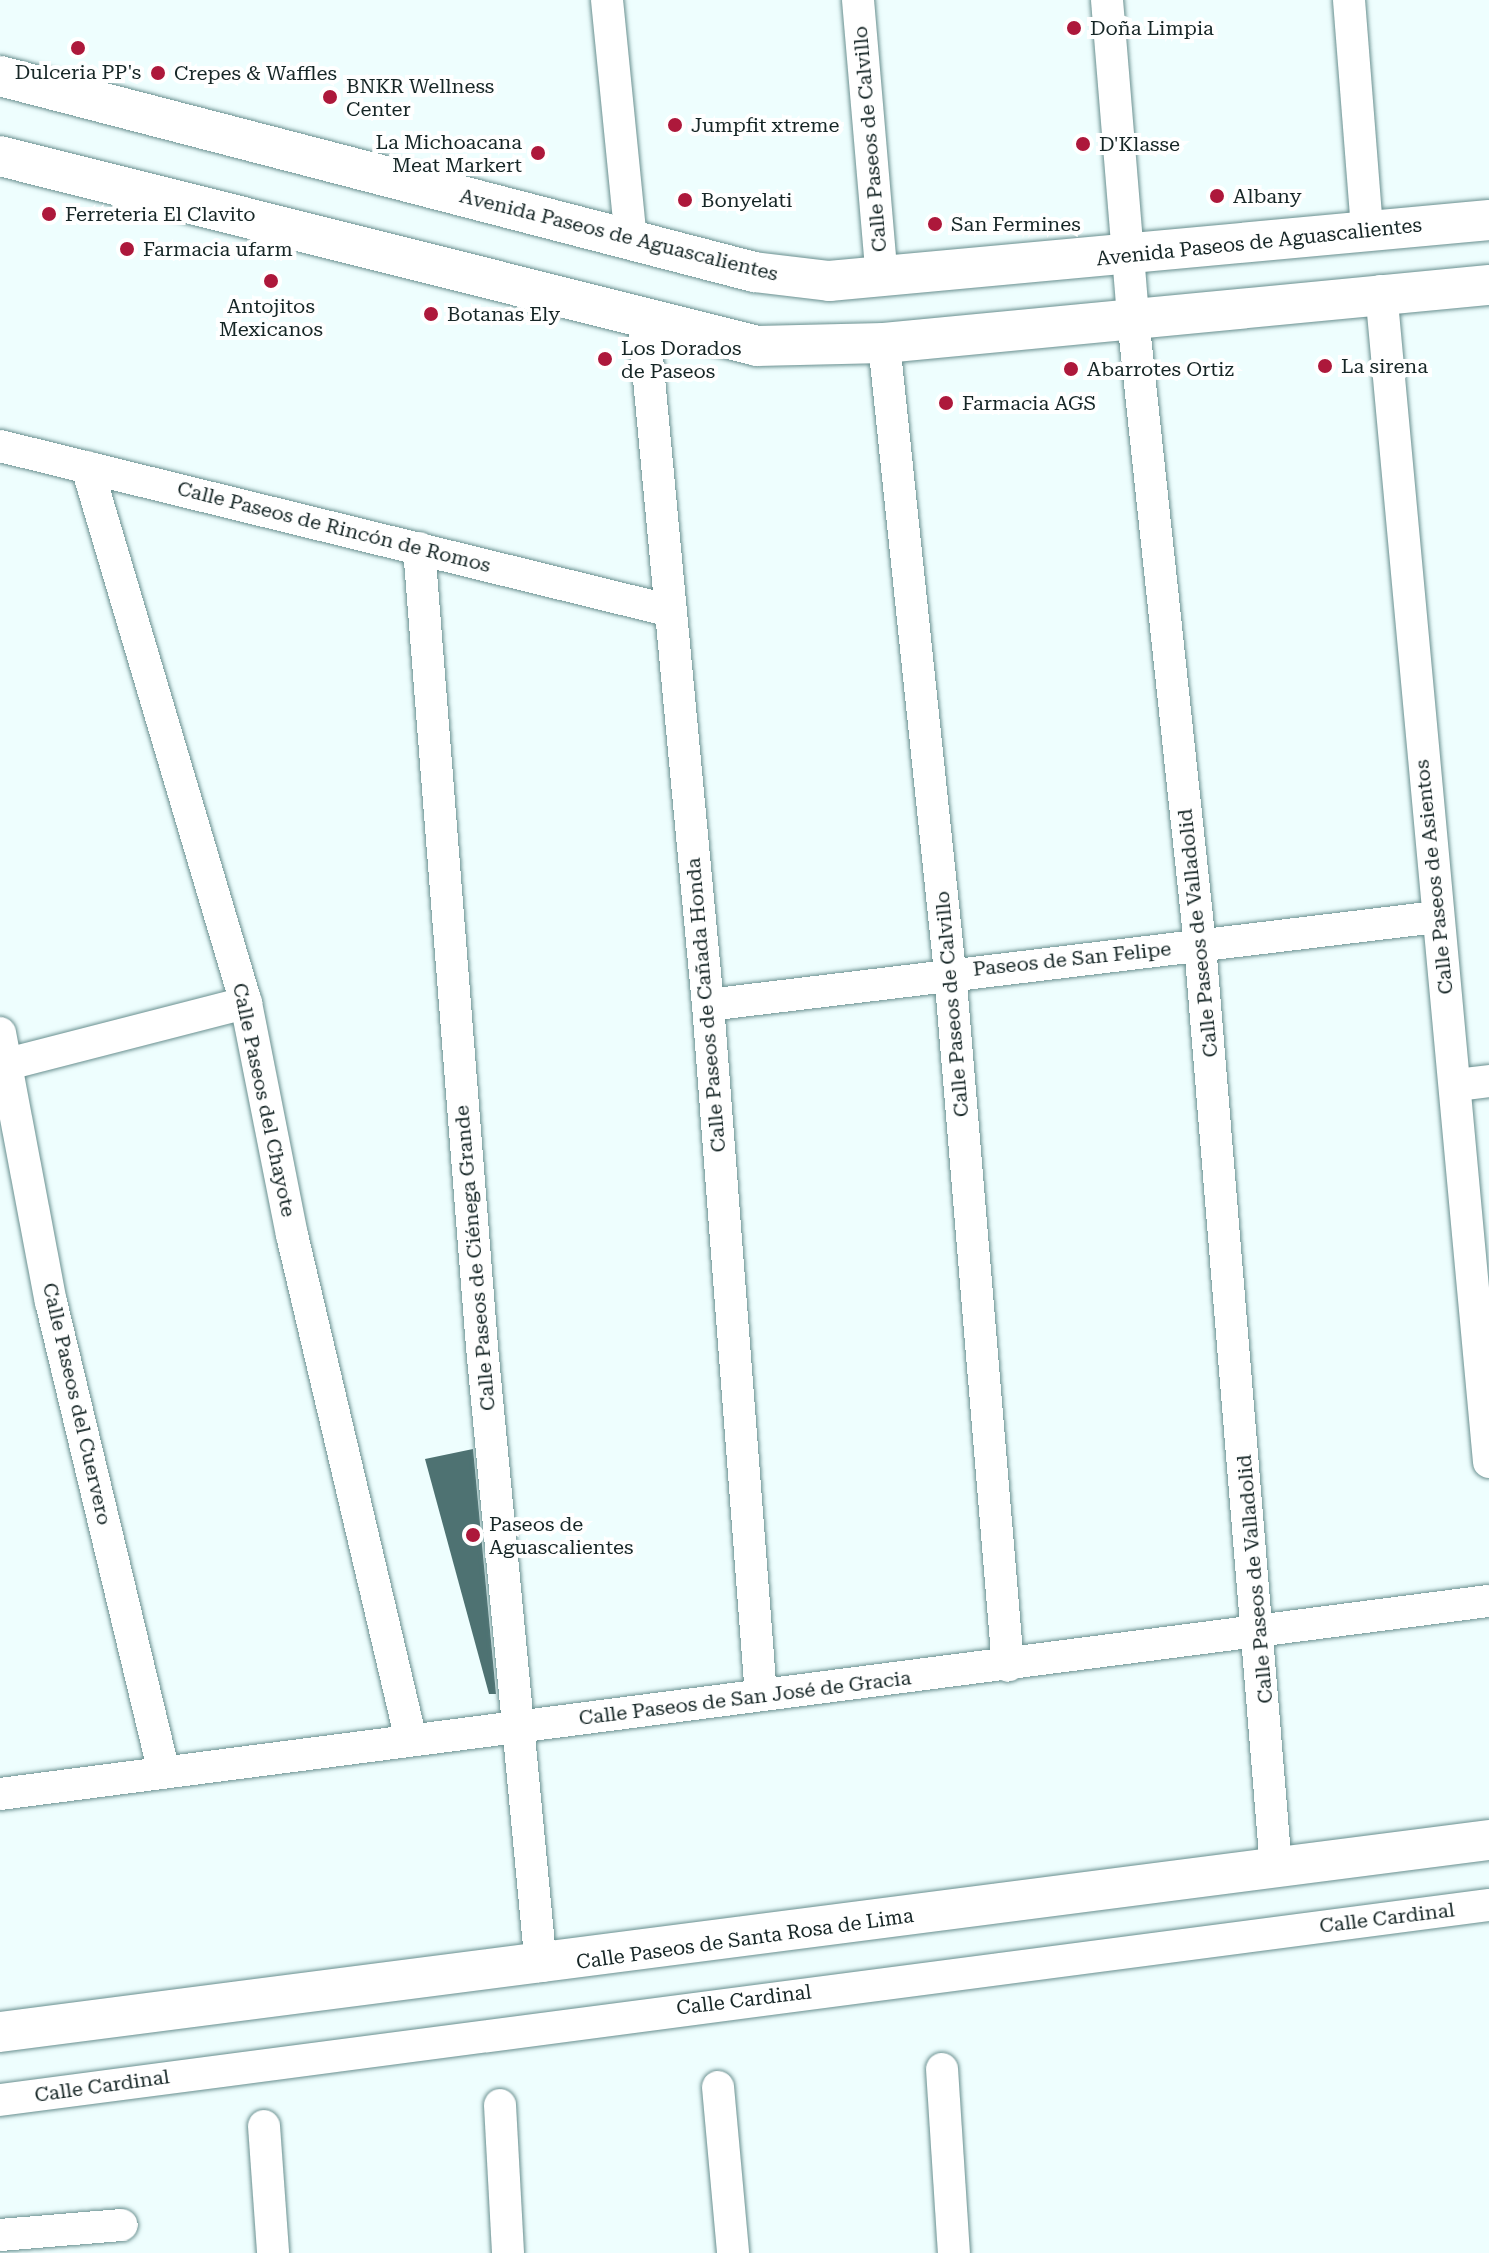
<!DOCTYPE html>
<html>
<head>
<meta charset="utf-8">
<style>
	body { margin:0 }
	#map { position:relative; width:1489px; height:2253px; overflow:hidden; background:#eefefe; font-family:"Roboto Serif",serif }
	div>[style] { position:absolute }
	.building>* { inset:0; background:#4e7272 }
	.roads { filter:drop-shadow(0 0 2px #698f8f) drop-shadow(0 0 2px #698f8f) }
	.minor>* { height:32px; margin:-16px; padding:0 16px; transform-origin:16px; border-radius:16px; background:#fff }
	.tertiary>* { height:40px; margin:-20px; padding:0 20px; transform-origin:20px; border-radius:20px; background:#fff }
	.dots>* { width:22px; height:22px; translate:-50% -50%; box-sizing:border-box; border:4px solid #fff; border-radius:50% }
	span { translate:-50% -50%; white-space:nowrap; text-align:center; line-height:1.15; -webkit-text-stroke:8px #fff; paint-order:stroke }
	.poi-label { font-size:20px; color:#162626 }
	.left { translate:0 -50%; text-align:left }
	.right { translate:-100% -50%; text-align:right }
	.street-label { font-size:20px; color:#162626 }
</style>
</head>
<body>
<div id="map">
	<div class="building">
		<i style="clip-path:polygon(473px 1449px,496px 1694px,489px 1694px,425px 1459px)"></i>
	</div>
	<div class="roads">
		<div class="minor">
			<i style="left:607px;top:0;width:242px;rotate:84.3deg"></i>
			<i style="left:858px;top:0;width:279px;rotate:85.1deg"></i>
			<i style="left:1107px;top:0;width:319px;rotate:85.3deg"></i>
			<i style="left:1133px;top:318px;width:631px;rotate:83.9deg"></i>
			<i style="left:1200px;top:945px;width:925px;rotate:85.29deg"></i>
			<i style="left:1349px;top:0;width:231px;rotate:85.5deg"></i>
			<i style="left:1381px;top:291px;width:1176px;rotate:84.73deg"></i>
			<i style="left:643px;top:315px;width:693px;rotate:84.62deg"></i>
			<i style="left:708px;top:1005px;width:692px;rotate:85.61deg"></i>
			<i style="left:884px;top:343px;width:632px;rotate:84.01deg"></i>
			<i style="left:950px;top:972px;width:696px;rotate:85.22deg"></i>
			<i style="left:0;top:446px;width:687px;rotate:13.81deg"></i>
			<i style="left:87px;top:467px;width:559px;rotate:73.48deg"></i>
			<i style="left:246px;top:1003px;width:237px;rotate:78.8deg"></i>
			<i style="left:292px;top:1235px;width:519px;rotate:76.74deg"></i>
			<i style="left:419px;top:548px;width:801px;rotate:85.49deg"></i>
			<i style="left:482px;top:1347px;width:622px;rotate:84.56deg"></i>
			<i style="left:708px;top:1005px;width:733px;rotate:-6.89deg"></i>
			<i style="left:0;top:1033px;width:274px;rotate:79.3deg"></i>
			<i style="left:51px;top:1302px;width:484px;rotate:76.5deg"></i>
			<i style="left:0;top:1066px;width:254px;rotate:-14.4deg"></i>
			<i style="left:1457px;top:1085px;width:32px;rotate:-7deg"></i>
			<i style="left:0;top:1794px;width:1501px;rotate:-7.39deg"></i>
			<i style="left:942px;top:2069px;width:184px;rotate:86.3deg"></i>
			<i style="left:718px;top:2087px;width:167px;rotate:84.8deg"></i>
			<i style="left:0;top:2100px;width:1502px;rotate:-7.46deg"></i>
			<i style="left:500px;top:2105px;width:148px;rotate:86.9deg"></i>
			<i style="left:264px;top:2126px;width:127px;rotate:85.9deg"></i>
			<i style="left:0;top:2235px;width:122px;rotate:-4.7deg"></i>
		</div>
		<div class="tertiary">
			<i style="left:0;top:76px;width:779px;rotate:14.57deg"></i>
			<i style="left:754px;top:272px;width:76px;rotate:6.8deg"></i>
			<i style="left:829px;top:281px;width:663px;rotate:-5.28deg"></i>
			<i style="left:0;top:156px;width:780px;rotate:14.09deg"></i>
			<i style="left:757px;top:346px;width:127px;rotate:-1.4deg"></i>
			<i style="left:884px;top:343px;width:608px;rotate:-5.48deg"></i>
			<i style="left:0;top:2032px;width:1501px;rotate:-7.35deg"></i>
		</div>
	</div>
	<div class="dots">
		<i style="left:1074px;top:28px;background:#ad183b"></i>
		<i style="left:78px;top:48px;background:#ad183b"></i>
		<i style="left:158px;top:73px;background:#ad183b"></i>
		<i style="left:330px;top:97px;background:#ad183b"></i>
		<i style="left:675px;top:125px;background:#ad183b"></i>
		<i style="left:1083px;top:144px;background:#ad183b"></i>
		<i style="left:538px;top:153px;background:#ad183b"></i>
		<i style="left:1217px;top:196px;background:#ad183b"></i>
		<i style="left:685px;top:200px;background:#ad183b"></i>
		<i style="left:49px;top:214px;background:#ad183b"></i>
		<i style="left:935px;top:224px;background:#ad183b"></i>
		<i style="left:127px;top:249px;background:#ad183b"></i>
		<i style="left:271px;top:281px;background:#ad183b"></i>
		<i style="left:431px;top:314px;background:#ad183b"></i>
		<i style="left:605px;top:359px;background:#ad183b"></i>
		<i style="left:1325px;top:366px;background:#ad183b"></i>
		<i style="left:1071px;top:369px;background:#ad183b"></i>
		<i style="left:946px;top:403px;background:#ad183b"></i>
		<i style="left:473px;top:1535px;background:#ad183b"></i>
	</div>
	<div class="poi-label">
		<span class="left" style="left:1090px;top:28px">Doña Limpia</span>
		<span style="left:78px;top:72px">Dulceria PP's</span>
		<span class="left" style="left:174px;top:73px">Crepes &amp; Waffles</span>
		<span class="left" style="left:346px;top:98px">BNKR Wellness<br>Center</span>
		<span class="left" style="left:691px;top:125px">Jumpfit xtreme</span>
		<span class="right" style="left:522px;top:154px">La Michoacana<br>Meat Markert</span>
		<span class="left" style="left:1099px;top:144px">D'Klasse</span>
		<span class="left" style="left:1233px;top:196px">Albany</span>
		<span class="left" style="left:701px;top:200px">Bonyelati</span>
		<span class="left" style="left:65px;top:214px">Ferreteria El Clavito</span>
		<span class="left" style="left:951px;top:224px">San Fermines</span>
		<span class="left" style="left:143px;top:249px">Farmacia ufarm</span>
		<span style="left:271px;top:318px">Antojitos<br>Mexicanos</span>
		<span class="left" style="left:447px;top:314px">Botanas Ely</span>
		<span class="left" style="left:621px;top:360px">Los Dorados<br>de Paseos</span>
		<span class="left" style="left:1341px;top:366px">La sirena</span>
		<span class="left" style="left:1087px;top:369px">Abarrotes Ortiz</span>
		<span class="left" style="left:962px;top:403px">Farmacia AGS</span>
		<span class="left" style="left:489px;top:1536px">Paseos de<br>Aguascalientes</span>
	</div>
	<div class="street-label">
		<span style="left:870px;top:139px;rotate:-95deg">Calle Paseos de Calvillo</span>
		<span style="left:619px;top:235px;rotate:14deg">Avenida Paseos de Aguascalientes</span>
		<span style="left:1259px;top:242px;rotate:-6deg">Avenida Paseos de Aguascalientes</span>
		<span style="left:334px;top:527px;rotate:14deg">Calle Paseos de Rincón de Romos</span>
		<span style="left:1434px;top:877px;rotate:-96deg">Calle Paseos de Asientos</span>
		<span style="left:1198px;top:933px;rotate:-96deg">Calle Paseos de Valladolid</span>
		<span style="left:1072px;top:959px;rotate:-6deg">Paseos de San Felipe</span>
		<span style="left:952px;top:1004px;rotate:-95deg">Calle Paseos de Calvillo</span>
		<span style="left:706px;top:1005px;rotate:-95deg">Calle Paseos de Cañada Honda</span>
		<span style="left:264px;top:1100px;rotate:78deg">Calle Paseos del Chayote</span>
		<span style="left:475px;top:1258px;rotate:-95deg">Calle Paseos de Ciénega Grande</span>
		<span style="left:77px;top:1404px;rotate:77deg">Calle Paseos del Cuervero</span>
		<span style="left:1255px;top:1579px;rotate:-95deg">Calle Paseos de Valladolid</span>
		<span style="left:745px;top:1698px;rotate:-7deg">Calle Paseos de San José de Gracia</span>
		<span style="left:1387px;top:1918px;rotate:-7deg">Calle Cardinal</span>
		<span style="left:745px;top:1939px;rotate:-8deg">Calle Paseos de Santa Rosa de Lima</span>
		<span style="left:744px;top:2000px;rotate:-7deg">Calle Cardinal</span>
		<span style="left:102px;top:2086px;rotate:-8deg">Calle Cardinal</span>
	</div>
</div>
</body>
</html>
